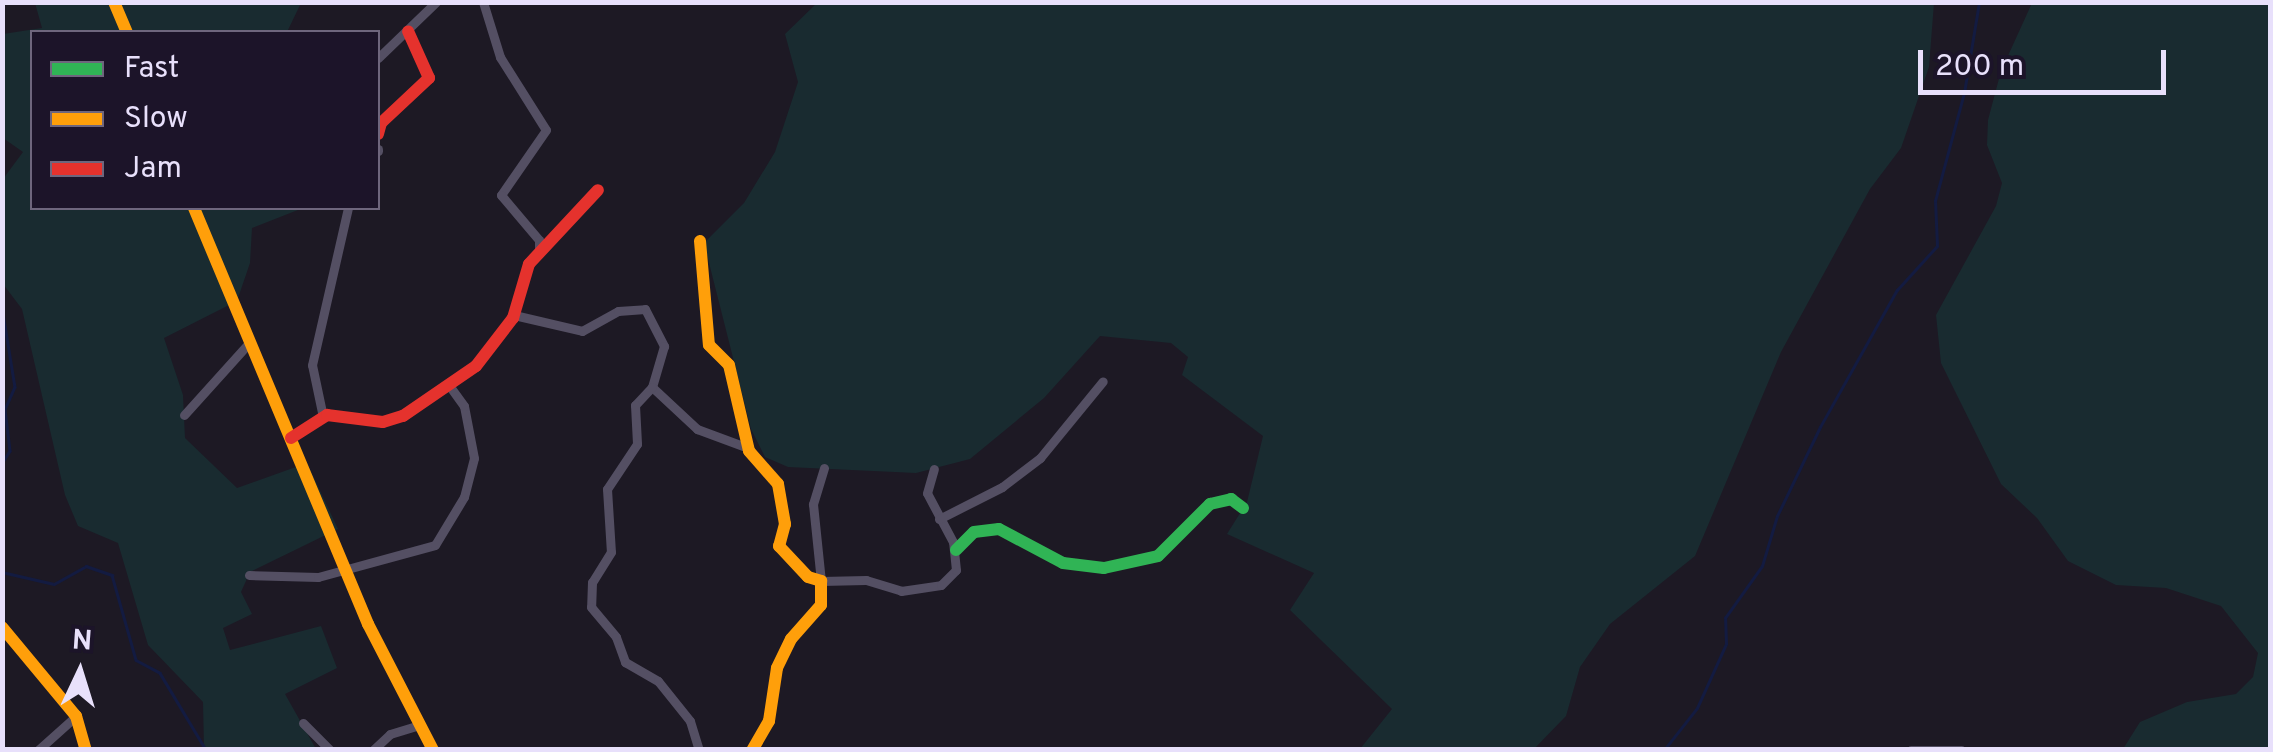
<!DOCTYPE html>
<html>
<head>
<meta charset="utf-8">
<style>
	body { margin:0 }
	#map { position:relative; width:2273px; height:752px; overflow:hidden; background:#1d1924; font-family:Overpass,sans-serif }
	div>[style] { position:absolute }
	.green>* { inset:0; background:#192b30 }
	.stream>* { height:2.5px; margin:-1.25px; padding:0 1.25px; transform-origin:1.25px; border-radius:1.25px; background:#131b41 }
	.street>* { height:9px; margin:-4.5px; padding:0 4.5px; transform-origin:4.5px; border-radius:4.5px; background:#544f63 }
	.fast>* { height:12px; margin:-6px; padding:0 6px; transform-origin:6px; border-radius:6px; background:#30b455 }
	.slow>* { height:12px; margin:-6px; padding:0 6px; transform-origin:6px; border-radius:6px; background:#ff9f0a }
	.jam>* { height:12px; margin:-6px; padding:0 6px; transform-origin:6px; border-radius:6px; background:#e5322d }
	span { translate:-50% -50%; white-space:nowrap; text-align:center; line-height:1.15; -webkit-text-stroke:9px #1c1429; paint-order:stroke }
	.frame { position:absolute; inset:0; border:5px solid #e8e0fb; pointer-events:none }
	.legend { position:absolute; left:30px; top:30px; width:350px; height:180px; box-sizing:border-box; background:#1c1429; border:2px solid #6e667d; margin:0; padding:12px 18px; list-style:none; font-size:30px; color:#e8e0fb }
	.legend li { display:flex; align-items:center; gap:20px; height:50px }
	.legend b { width:50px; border:2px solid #6e667d }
	.north { position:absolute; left:30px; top:622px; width:100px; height:100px; -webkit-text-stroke:8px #1c1429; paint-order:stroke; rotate:4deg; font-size:28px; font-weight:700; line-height:40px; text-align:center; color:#e8e0fb }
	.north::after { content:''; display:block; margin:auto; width:35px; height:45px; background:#e8e0fb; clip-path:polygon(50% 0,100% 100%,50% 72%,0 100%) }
	.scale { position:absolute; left:1918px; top:50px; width:248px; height:45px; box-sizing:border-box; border:5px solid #e8e0fb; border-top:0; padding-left:12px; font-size:30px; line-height:35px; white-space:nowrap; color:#e8e0fb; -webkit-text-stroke:8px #1c1429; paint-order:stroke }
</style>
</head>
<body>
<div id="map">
	<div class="green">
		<i style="clip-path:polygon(35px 3px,301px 3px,287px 32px,32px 32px,32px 208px,303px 208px,252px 228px,250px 263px,237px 301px,164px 338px,183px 395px,185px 438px,237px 488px,307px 463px,338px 529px,250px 572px,241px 592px,252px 614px,223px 628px,230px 650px,321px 626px,337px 668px,285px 694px,316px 749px,204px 749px,203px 702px,148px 645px,118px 543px,78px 526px,65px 495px,22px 309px,3px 284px,3px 179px,23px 152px,3px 138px,3px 34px,42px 28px)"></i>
		<i style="clip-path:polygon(817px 3px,1934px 3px,1929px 67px,1901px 148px,1870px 189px,1781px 352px,1695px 556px,1610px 624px,1580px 667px,1566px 716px,1534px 749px,1360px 749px,1392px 709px,1290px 610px,1314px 573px,1227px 534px,1247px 502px,1263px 436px,1182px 375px,1188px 357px,1171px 343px,1100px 336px,1044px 398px,970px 459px,916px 473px,788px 467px,765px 457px,751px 429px,704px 243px,744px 203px,775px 152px,798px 82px,785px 34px)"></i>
		<i style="clip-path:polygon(2032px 3px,2270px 3px,2270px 749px,2123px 749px,2140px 722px,2187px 702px,2236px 694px,2253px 677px,2258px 653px,2221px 606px,2166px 588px,2116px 585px,2068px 561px,2037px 518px,2001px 484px,1941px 363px,1936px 315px,1996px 206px,2002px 183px,1987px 145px,1988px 120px,2001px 71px)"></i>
	</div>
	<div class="stream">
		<i style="left:2px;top:307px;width:81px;rotate:80.8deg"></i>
		<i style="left:15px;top:387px;width:24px;rotate:114deg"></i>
		<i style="left:5px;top:409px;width:42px;rotate:83.2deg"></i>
		<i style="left:10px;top:451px;width:15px;rotate:122deg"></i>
		<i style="left:2px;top:572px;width:53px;rotate:13deg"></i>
		<i style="left:54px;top:584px;width:37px;rotate:-29deg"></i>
		<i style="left:86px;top:566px;width:28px;rotate:19deg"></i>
		<i style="left:112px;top:575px;width:88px;rotate:74.2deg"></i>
		<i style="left:136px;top:660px;width:27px;rotate:28deg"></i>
		<i style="left:160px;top:673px;width:90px;rotate:59.1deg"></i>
		<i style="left:1664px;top:750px;width:53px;rotate:-51.8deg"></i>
		<i style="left:1697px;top:708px;width:70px;rotate:-65.6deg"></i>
		<i style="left:1726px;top:644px;width:26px;rotate:-92deg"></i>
		<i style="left:1725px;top:618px;width:64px;rotate:-54.6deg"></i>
		<i style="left:1762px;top:566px;width:52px;rotate:-73.3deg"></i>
		<i style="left:1777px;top:516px;width:99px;rotate:-64.2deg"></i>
		<i style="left:1820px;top:427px;width:157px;rotate:-60.7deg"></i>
		<i style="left:1897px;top:290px;width:59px;rotate:-47.7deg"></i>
		<i style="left:1937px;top:246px;width:45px;rotate:-92.5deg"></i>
		<i style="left:1935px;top:201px;width:112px;rotate:-75deg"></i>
		<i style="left:1964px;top:93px;width:92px;rotate:-80.6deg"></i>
	</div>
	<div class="street">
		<i style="left:483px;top:2px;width:58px;rotate:72.8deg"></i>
		<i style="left:500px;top:57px;width:86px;rotate:57.8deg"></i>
		<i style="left:546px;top:130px;width:79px;rotate:124.7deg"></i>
		<i style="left:501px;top:195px;width:59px;rotate:49.8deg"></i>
		<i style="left:539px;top:240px;width:14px;rotate:90deg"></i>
		<i style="left:378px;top:58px;width:81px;rotate:-44deg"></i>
		<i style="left:378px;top:149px;width:2px;rotate:90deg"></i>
		<i style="left:514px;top:315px;width:70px;rotate:13.2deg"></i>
		<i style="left:582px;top:331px;width:41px;rotate:-29.1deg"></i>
		<i style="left:618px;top:311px;width:27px;rotate:-4deg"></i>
		<i style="left:645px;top:309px;width:42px;rotate:62.8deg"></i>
		<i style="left:664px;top:346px;width:43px;rotate:106.3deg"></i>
		<i style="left:652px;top:387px;width:62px;rotate:43deg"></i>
		<i style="left:697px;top:429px;width:54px;rotate:20.4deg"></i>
		<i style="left:652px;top:387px;width:25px;rotate:133deg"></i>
		<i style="left:635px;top:405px;width:39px;rotate:87deg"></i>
		<i style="left:637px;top:444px;width:54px;rotate:123.7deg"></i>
		<i style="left:607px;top:489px;width:63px;rotate:86.4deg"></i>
		<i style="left:611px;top:552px;width:36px;rotate:122deg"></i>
		<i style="left:592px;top:582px;width:25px;rotate:92deg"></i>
		<i style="left:591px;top:607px;width:39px;rotate:50deg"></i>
		<i style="left:616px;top:637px;width:27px;rotate:70deg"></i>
		<i style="left:625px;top:662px;width:38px;rotate:30deg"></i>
		<i style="left:658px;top:681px;width:51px;rotate:51.3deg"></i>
		<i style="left:690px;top:721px;width:30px;rotate:73deg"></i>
		<i style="left:184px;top:415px;width:96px;rotate:-48deg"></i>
		<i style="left:323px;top:417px;width:53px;rotate:-101.9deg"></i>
		<i style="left:312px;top:365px;width:161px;rotate:-77.1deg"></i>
		<i style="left:824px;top:468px;width:38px;rotate:107deg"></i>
		<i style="left:813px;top:504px;width:77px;rotate:84.1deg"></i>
		<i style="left:821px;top:581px;width:45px;rotate:-1.3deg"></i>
		<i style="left:866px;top:580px;width:37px;rotate:17deg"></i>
		<i style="left:901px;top:591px;width:40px;rotate:-8.5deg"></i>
		<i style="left:941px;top:585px;width:21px;rotate:-45deg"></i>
		<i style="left:956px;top:570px;width:28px;rotate:-96deg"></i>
		<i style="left:953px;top:542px;width:55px;rotate:-118deg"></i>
		<i style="left:927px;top:493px;width:25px;rotate:-74deg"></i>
		<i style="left:939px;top:519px;width:71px;rotate:-26.9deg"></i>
		<i style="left:1002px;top:487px;width:48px;rotate:-37.3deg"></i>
		<i style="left:1040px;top:458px;width:99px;rotate:-50.7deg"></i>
		<i style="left:249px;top:575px;width:69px;rotate:1.7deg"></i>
		<i style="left:318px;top:577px;width:121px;rotate:-15.3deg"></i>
		<i style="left:435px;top:545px;width:56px;rotate:-58.9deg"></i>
		<i style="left:464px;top:497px;width:40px;rotate:-75.6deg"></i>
		<i style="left:474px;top:458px;width:53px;rotate:-100.9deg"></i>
		<i style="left:464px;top:406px;width:26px;rotate:-126deg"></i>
		<i style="left:303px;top:723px;width:38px;rotate:45deg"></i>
		<i style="left:38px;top:750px;width:51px;rotate:-41.8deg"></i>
		<i style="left:373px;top:750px;width:23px;rotate:-43deg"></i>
		<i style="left:390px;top:734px;width:30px;rotate:-17deg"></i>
		<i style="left:1911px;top:750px;width:50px"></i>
	</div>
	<div class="fast">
		<i style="left:956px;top:550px;width:25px;rotate:-45deg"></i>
		<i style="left:974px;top:532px;width:25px;rotate:-7deg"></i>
		<i style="left:999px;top:529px;width:72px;rotate:28deg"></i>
		<i style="left:1063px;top:563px;width:41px;rotate:7deg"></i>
		<i style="left:1104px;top:568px;width:55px;rotate:-12.5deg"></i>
		<i style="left:1158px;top:556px;width:74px;rotate:-45deg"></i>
		<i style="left:1210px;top:504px;width:22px;rotate:-13deg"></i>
		<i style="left:1231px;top:499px;width:15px;rotate:37deg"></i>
	</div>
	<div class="slow">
		<i style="left:114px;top:2px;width:33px;rotate:67deg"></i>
		<i style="left:194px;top:208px;width:451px;rotate:67.3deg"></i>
		<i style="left:368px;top:624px;width:142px;rotate:62.7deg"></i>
		<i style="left:700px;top:241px;width:104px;rotate:85.1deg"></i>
		<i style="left:709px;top:345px;width:28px;rotate:45deg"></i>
		<i style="left:729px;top:365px;width:88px;rotate:76.9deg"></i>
		<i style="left:749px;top:451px;width:44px;rotate:48.7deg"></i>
		<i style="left:778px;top:484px;width:41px;rotate:80.1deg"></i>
		<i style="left:785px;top:524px;width:23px;rotate:105deg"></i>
		<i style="left:779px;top:546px;width:42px;rotate:46.9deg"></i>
		<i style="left:808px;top:577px;width:14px;rotate:17deg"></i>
		<i style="left:821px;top:581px;width:24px;rotate:90deg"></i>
		<i style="left:821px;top:605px;width:45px;rotate:131.4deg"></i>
		<i style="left:791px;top:639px;width:32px;rotate:116deg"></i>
		<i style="left:777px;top:668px;width:54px;rotate:98.6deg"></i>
		<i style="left:769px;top:721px;width:34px;rotate:120deg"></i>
		<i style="left:2px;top:627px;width:116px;rotate:50.3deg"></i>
		<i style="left:76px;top:716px;width:35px;rotate:74deg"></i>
	</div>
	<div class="jam">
		<i style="left:378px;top:134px;width:11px;rotate:-75deg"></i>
		<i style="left:381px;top:123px;width:66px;rotate:-43.2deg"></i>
		<i style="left:429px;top:78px;width:51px;rotate:-114.1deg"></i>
		<i style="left:291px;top:438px;width:43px;rotate:-32.6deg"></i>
		<i style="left:327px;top:415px;width:56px;rotate:7.1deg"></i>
		<i style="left:383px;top:422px;width:21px;rotate:-17deg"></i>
		<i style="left:403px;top:416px;width:88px;rotate:-34.4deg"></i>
		<i style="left:476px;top:366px;width:61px;rotate:-52.4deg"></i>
		<i style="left:513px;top:318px;width:56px;rotate:-73.5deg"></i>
		<i style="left:529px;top:264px;width:101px;rotate:-47deg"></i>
	</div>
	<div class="frame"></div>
	<ul class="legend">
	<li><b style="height:12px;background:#30b455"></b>Fast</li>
	<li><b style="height:12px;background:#ff9f0a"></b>Slow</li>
	<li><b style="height:12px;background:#e5322d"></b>Jam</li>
	</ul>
	<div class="north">N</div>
	<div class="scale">200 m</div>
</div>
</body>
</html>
